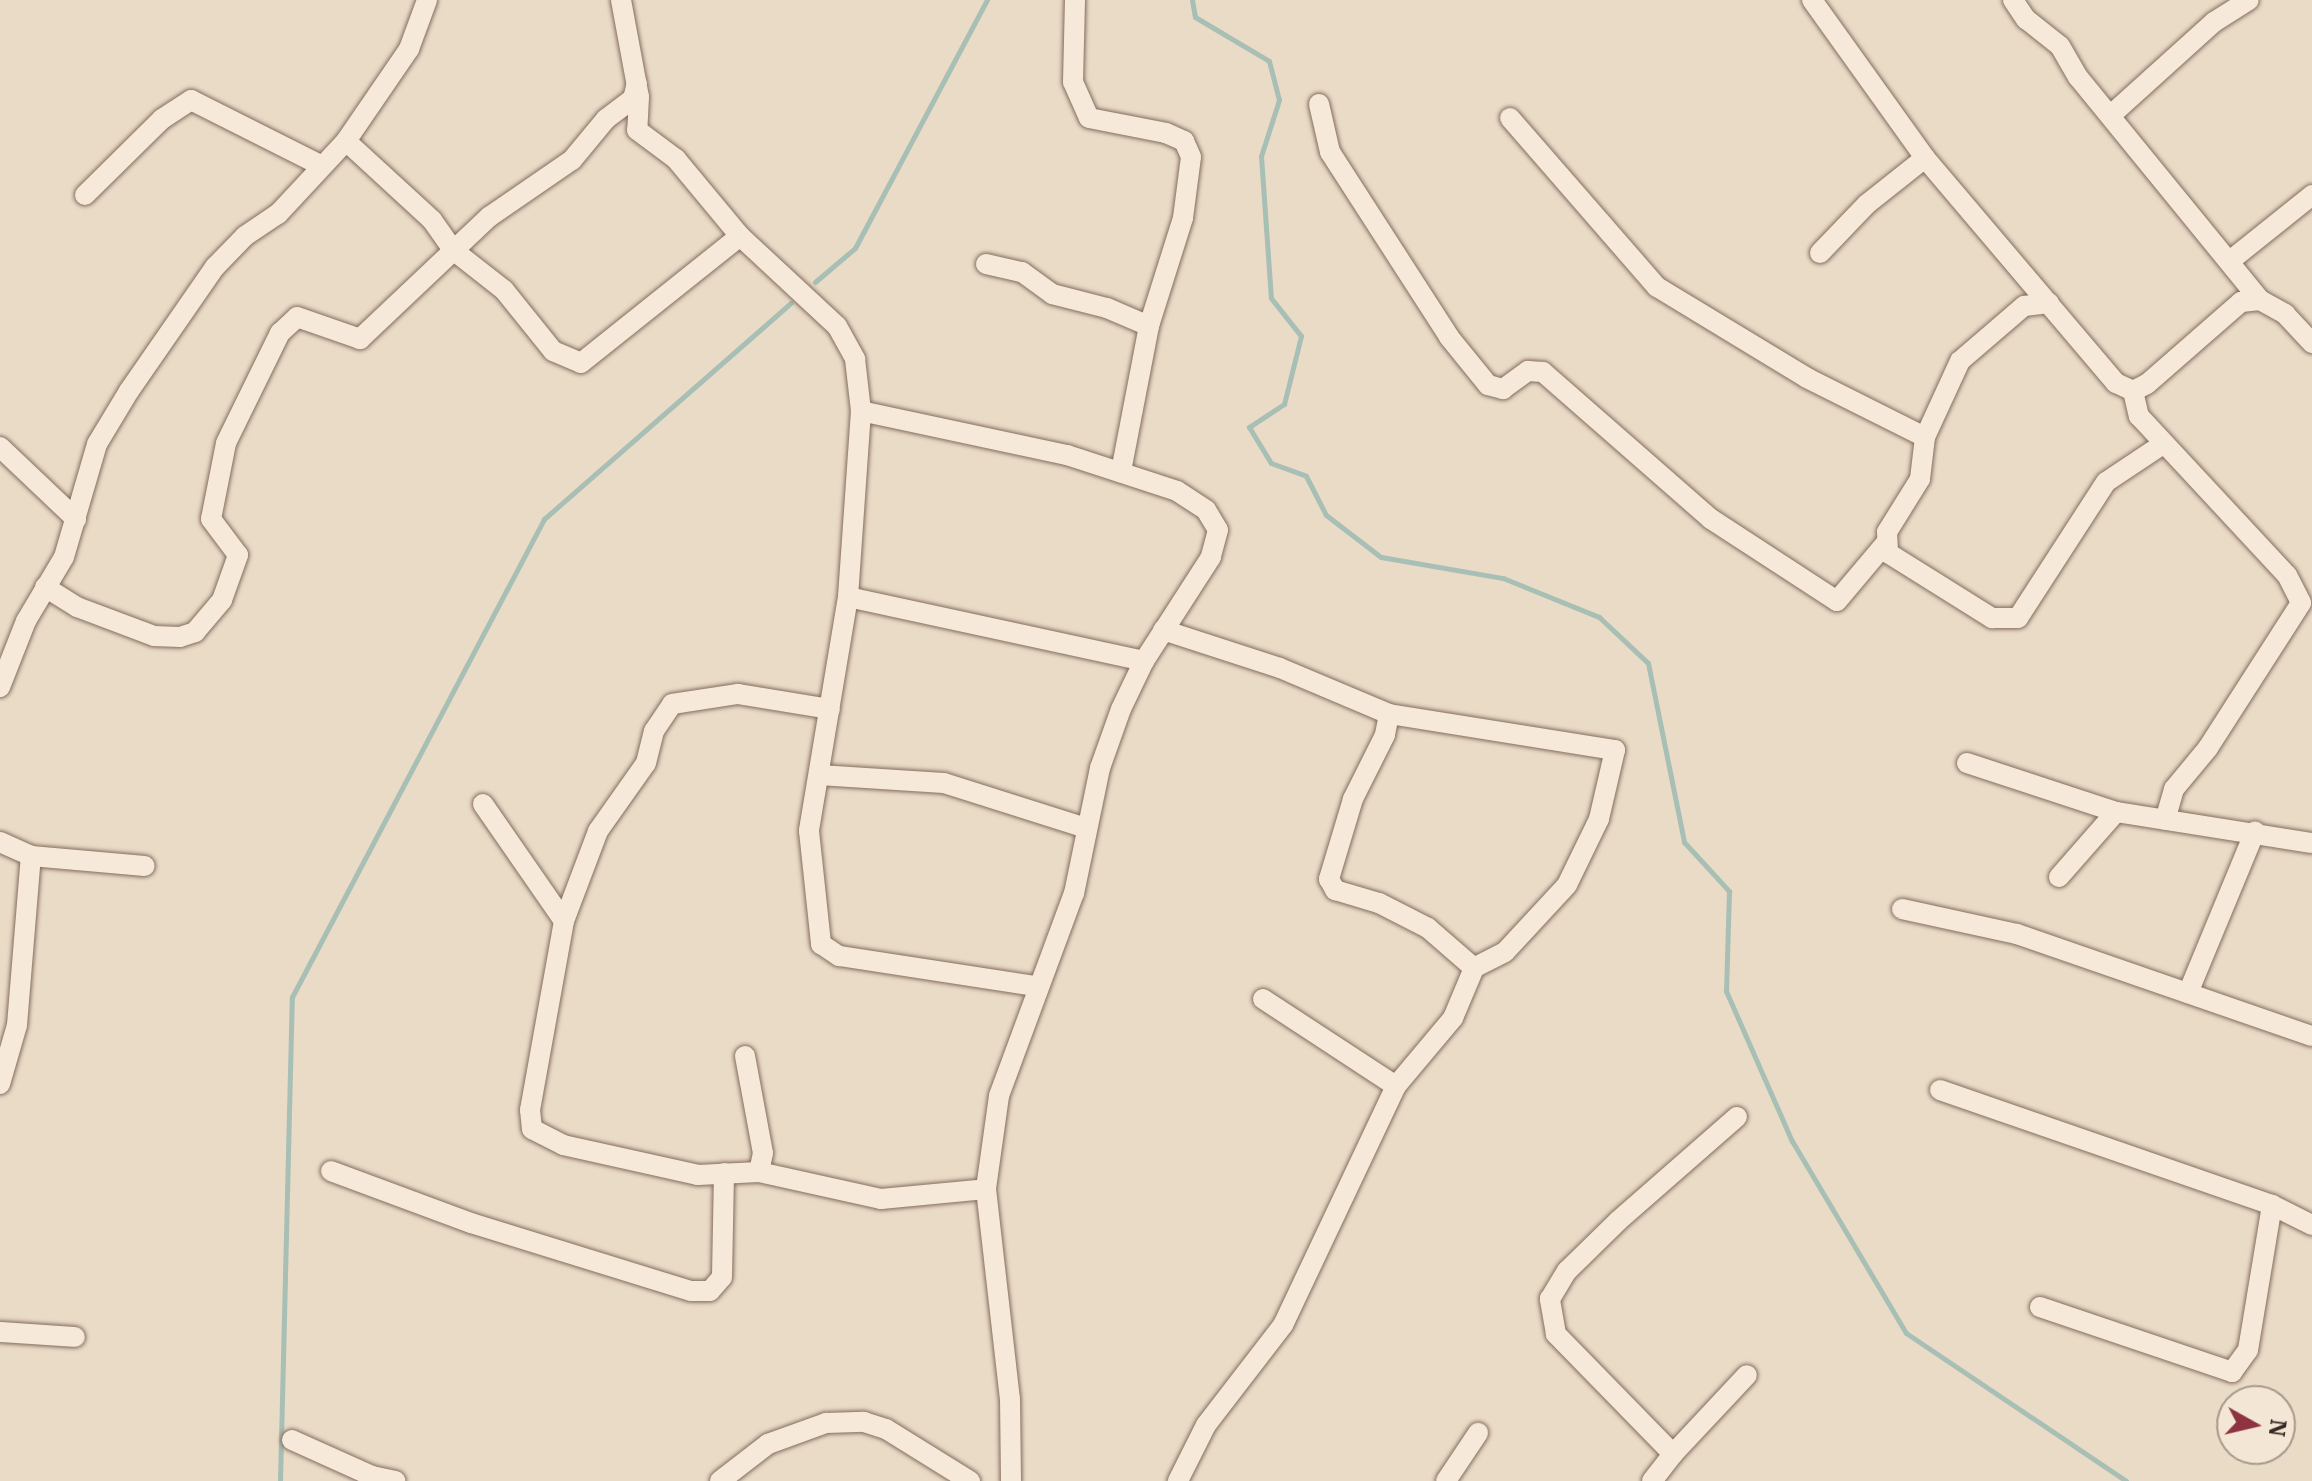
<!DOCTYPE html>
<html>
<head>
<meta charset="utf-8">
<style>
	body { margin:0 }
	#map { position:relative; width:2312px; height:1481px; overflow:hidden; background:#eadbc7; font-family:"IBM Plex Serif",serif }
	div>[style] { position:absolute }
	.stream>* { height:5px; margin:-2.5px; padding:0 2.5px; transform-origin:2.5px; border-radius:2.5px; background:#a7bfb4 }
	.roads { filter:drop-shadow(0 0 2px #846d5e) drop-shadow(0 0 2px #846d5e) }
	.street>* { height:20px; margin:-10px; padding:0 10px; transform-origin:10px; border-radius:10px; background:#f6e9d9 }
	span { translate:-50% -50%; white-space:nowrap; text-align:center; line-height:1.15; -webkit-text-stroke:7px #f3e6d5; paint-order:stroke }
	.north { position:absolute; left:2216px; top:1385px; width:80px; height:80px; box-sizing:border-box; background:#f3e6d5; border:2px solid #a79a8d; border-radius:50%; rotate:98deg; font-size:22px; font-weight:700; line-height:32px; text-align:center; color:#362820 }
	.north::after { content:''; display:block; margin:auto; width:28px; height:36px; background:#8e3341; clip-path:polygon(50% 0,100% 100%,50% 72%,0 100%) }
</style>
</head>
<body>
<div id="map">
	<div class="stream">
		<i style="left:1192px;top:0;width:17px;rotate:80deg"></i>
		<i style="left:1195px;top:17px;width:86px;rotate:30.7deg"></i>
		<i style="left:1269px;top:61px;width:40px;rotate:75.6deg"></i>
		<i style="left:1279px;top:100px;width:59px;rotate:107.8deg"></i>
		<i style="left:1261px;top:156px;width:142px;rotate:86deg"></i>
		<i style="left:1271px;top:298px;width:48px;rotate:51.7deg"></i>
		<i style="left:1301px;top:336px;width:70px;rotate:104deg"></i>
		<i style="left:1284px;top:404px;width:42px;rotate:146.7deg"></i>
		<i style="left:1249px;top:427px;width:42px;rotate:58.6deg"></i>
		<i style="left:1271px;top:463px;width:37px;rotate:20deg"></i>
		<i style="left:1306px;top:476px;width:44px;rotate:62.9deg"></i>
		<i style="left:1326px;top:515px;width:69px;rotate:37.4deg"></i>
		<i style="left:1381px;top:557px;width:124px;rotate:9.8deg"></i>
		<i style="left:1503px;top:578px;width:104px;rotate:22.1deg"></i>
		<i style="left:1599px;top:617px;width:67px;rotate:43.2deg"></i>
		<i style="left:1648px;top:663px;width:183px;rotate:78.6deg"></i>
		<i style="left:1684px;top:842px;width:67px;rotate:47.4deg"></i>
		<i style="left:1729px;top:891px;width:100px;rotate:91.7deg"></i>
		<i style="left:1726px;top:991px;width:164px;rotate:66.3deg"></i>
		<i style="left:1792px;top:1141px;width:223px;rotate:59.3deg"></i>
		<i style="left:1906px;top:1333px;width:265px;rotate:33.9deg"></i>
		<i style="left:815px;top:282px;width:52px;rotate:-40.4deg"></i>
		<i style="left:855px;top:248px;width:281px;rotate:-62deg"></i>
		<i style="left:280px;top:1481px;width:484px;rotate:-88.6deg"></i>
		<i style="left:292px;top:997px;width:540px;rotate:-62.2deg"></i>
		<i style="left:544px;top:519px;width:328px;rotate:-41.2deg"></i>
	</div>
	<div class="roads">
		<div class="street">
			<i style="left:621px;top:0;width:99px;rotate:79.5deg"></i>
			<i style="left:639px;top:97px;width:33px;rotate:93deg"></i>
			<i style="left:637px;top:130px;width:49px;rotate:36.6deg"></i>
			<i style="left:676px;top:159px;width:100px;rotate:50.3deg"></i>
			<i style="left:740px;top:236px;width:132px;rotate:42.9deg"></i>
			<i style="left:837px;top:326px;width:38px;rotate:61deg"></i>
			<i style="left:855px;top:359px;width:52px;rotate:83.4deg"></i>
			<i style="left:861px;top:411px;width:211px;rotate:12.1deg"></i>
			<i style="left:1067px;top:455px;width:116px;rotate:18.1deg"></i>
			<i style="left:1177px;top:491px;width:35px;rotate:33deg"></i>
			<i style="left:1206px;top:510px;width:23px;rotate:59deg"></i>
			<i style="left:1218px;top:530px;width:28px;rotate:105deg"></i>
			<i style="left:1211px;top:557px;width:124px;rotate:122.8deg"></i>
			<i style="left:1144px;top:661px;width:53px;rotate:115.6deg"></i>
			<i style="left:1121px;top:709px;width:63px;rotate:109.6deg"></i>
			<i style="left:1100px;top:768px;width:128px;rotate:101.7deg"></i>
			<i style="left:1074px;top:893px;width:216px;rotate:110.3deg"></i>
			<i style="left:999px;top:1096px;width:94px;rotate:98deg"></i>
			<i style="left:986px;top:1189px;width:211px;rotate:83.5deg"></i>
			<i style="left:1010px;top:1399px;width:82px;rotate:89.3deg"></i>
			<i style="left:1075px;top:0;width:82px;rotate:91.4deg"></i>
			<i style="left:1073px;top:82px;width:39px;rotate:66deg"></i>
			<i style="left:1089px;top:118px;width:78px;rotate:11deg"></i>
			<i style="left:1166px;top:133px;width:20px;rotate:24deg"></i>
			<i style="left:1184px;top:141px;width:17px;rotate:66deg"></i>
			<i style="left:1191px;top:157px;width:62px;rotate:97.5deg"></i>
			<i style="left:1183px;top:218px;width:113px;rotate:107.5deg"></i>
			<i style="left:1812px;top:0;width:194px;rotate:54.4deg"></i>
			<i style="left:1925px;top:158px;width:295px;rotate:49.7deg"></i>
			<i style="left:2116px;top:383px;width:19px;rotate:25deg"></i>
			<i style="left:2133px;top:391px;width:16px;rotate:-27deg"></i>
			<i style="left:2147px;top:384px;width:125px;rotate:-41.1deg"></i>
			<i style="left:2241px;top:302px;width:19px;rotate:-6deg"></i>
			<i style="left:2260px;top:300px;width:29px;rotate:29deg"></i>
			<i style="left:2285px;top:314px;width:40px;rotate:47deg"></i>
			<i style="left:2013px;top:0;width:23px;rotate:56deg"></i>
			<i style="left:2026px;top:19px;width:43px;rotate:38.5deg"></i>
			<i style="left:2060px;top:46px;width:36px;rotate:60deg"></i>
			<i style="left:2078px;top:77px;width:288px;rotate:50.8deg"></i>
			<i style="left:1319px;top:104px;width:49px;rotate:77.1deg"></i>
			<i style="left:1330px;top:152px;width:220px;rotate:57.2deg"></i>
			<i style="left:1449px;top:337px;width:62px;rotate:50.9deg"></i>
			<i style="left:1488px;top:385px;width:16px;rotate:15deg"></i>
			<i style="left:1503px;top:389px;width:31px;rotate:-36deg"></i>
			<i style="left:1528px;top:371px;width:15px;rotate:4deg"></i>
			<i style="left:1543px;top:372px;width:223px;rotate:41.2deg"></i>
			<i style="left:1711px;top:519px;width:150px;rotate:33.1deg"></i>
			<i style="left:1837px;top:601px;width:75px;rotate:-49.9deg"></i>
			<i style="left:2111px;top:115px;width:139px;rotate:-42.1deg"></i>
			<i style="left:2214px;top:22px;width:41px;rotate:-32.2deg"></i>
			<i style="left:1510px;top:118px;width:224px;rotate:49deg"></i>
			<i style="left:1657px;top:287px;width:175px;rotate:31.2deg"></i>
			<i style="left:1807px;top:378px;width:132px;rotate:26.6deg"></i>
			<i style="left:346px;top:141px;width:117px;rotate:42.6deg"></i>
			<i style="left:432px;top:220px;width:37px;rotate:55deg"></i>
			<i style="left:453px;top:250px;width:65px;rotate:38.1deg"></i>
			<i style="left:504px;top:290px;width:78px;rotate:51.2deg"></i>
			<i style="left:553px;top:351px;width:30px;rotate:23deg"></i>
			<i style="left:581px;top:363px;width:203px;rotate:-38.6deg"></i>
			<i style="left:85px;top:195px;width:108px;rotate:-44.6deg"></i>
			<i style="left:162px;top:119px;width:35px;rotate:-33deg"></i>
			<i style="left:191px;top:100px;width:144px;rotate:26.7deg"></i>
			<i style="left:1820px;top:253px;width:68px;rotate:-46.2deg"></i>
			<i style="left:1867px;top:204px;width:74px;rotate:-38.4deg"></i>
			<i style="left:2231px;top:260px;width:104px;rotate:-38.7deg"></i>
			<i style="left:986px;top:264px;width:37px;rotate:13deg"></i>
			<i style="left:1022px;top:272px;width:37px;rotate:36deg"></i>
			<i style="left:1052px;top:294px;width:57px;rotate:14.3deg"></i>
			<i style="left:1107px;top:308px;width:46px;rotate:23.2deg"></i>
			<i style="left:1149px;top:326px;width:149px;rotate:100.9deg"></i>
			<i style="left:2049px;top:303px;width:25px;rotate:173deg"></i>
			<i style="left:2024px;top:306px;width:84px;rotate:139.3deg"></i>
			<i style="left:1960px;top:361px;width:84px;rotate:114.7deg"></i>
			<i style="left:1925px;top:437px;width:42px;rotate:96.8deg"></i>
			<i style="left:1920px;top:479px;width:62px;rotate:121.9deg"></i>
			<i style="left:1887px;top:532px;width:21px;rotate:87deg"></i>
			<i style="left:1888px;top:553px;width:123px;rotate:32deg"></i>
			<i style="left:1992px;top:618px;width:26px"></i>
			<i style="left:2018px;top:618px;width:162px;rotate:-57.1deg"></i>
			<i style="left:2106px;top:482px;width:69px;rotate:-33.7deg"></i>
			<i style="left:2133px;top:391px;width:26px;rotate:77deg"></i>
			<i style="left:2139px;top:416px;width:217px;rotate:47.1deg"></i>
			<i style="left:2287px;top:575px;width:31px;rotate:63deg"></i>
			<i style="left:2301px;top:603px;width:172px;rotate:122.7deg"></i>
			<i style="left:2208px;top:748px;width:53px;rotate:129.7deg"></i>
			<i style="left:2174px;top:789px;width:32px;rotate:106deg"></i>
			<i style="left:861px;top:411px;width:186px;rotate:94deg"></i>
			<i style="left:848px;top:597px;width:237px;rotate:99.5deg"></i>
			<i style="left:809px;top:831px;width:114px;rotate:83.9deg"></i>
			<i style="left:821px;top:944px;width:22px;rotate:34deg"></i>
			<i style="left:839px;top:956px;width:199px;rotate:8.7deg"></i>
			<i style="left:0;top:447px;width:105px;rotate:43.5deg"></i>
			<i style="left:45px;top:587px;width:38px;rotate:32deg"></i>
			<i style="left:77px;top:607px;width:82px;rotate:20.6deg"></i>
			<i style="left:154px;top:636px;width:26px;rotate:2deg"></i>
			<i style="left:180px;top:637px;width:16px;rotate:-18deg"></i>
			<i style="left:195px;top:632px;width:42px;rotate:-49.8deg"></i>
			<i style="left:222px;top:600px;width:48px;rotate:-70.4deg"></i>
			<i style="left:238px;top:555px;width:45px;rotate:-126.9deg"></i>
			<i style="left:211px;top:519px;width:77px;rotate:-78.8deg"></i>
			<i style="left:226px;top:443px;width:123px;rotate:-63.9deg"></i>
			<i style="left:280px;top:333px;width:23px;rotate:-43deg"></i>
			<i style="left:297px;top:317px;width:67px;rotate:19.2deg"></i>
			<i style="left:360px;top:339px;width:178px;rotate:-43.4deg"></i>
			<i style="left:489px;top:217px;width:101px;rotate:-34.5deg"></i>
			<i style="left:572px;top:160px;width:53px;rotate:-50.3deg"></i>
			<i style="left:606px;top:119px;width:34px;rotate:-37deg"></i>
			<i style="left:633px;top:99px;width:16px;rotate:-76deg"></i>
			<i style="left:848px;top:597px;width:303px;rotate:12.2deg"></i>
			<i style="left:1163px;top:630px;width:123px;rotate:18deg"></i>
			<i style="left:1280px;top:668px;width:118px;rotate:22.9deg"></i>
			<i style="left:1389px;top:714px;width:229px;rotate:9.1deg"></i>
			<i style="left:1615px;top:750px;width:71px;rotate:103.1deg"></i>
			<i style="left:1599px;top:819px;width:73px;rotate:115.9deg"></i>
			<i style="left:1567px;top:885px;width:91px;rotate:132.8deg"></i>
			<i style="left:1505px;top:952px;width:35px;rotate:153deg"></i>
			<i style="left:1474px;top:968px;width:54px;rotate:112.8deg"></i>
			<i style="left:1453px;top:1018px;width:89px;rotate:130deg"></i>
			<i style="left:1396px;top:1086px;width:264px;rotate:115.3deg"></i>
			<i style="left:1283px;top:1325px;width:126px;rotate:127.6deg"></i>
			<i style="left:1206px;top:1425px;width:63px;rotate:116.6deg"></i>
			<i style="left:0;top:687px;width:71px;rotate:-68.5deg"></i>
			<i style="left:26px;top:621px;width:74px;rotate:-59.3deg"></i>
			<i style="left:64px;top:557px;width:118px;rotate:-73.7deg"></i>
			<i style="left:97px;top:444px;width:62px;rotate:-58.9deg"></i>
			<i style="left:129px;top:391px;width:151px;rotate:-55.3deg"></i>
			<i style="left:215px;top:267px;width:43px;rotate:-45.9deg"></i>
			<i style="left:245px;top:236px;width:40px;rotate:-34deg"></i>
			<i style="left:278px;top:214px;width:100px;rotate:-47deg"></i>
			<i style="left:346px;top:141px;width:112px;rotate:-55.6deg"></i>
			<i style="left:409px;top:49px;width:52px;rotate:-69.8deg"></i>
			<i style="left:1389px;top:714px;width:21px;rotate:101deg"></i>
			<i style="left:1385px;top:735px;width:72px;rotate:116.6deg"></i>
			<i style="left:1353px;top:799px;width:84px;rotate:106.7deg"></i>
			<i style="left:1329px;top:879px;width:13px;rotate:61deg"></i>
			<i style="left:1335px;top:890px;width:46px;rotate:16.5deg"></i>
			<i style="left:1379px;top:903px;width:55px;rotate:27deg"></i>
			<i style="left:1428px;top:928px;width:61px;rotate:41deg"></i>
			<i style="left:1967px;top:763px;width:157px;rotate:18.2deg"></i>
			<i style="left:819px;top:775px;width:125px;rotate:3.7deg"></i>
			<i style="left:944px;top:783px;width:149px;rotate:17.6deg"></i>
			<i style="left:483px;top:804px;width:142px;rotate:55.3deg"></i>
			<i style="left:564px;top:921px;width:192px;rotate:100.2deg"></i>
			<i style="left:530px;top:1110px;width:19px;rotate:84deg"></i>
			<i style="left:532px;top:1129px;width:35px;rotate:27deg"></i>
			<i style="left:563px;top:1145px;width:138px;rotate:12.5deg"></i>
			<i style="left:698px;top:1175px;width:61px;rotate:-2.8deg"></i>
			<i style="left:759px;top:1172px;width:125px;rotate:12.5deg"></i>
			<i style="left:881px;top:1199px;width:105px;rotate:-5.4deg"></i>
			<i style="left:0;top:842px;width:34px;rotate:24deg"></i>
			<i style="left:31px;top:856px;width:114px;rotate:5deg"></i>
			<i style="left:2059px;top:877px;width:86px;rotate:-48.8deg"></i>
			<i style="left:2116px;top:812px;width:198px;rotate:9deg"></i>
			<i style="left:1902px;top:909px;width:118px;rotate:12.3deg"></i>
			<i style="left:2017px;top:934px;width:312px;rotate:19.1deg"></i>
			<i style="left:564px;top:921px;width:96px;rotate:-69.3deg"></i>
			<i style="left:598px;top:831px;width:83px;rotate:-54.8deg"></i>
			<i style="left:646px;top:763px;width:33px;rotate:-76deg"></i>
			<i style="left:654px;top:731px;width:32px;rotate:-56deg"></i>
			<i style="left:672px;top:704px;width:67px;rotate:-8.6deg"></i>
			<i style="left:738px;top:694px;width:93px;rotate:9.3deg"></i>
			<i style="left:2188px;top:993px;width:175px;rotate:-67.5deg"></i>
			<i style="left:1263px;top:999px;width:159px;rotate:33.2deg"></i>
			<i style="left:745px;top:1056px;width:99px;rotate:79.5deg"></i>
			<i style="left:763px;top:1153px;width:19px;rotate:102deg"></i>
			<i style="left:0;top:1084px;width:61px;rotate:-73.9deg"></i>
			<i style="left:17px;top:1025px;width:170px;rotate:-85.3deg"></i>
			<i style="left:1940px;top:1090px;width:351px;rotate:19.1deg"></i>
			<i style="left:2272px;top:1205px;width:45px;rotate:26.6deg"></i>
			<i style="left:331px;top:1171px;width:149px;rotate:20.4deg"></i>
			<i style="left:471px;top:1223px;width:230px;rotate:17.2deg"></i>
			<i style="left:691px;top:1291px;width:19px"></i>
			<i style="left:710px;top:1291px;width:18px;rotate:-49deg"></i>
			<i style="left:722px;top:1277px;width:104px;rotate:-88.9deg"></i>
			<i style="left:2040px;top:1307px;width:203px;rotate:18.7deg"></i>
			<i style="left:2232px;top:1372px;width:27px;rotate:-54deg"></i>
			<i style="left:2248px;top:1350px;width:147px;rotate:-80.6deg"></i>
			<i style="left:0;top:1332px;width:75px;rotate:3.8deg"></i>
			<i style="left:292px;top:1440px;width:88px;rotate:24.2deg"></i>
			<i style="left:372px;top:1476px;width:24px;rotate:12deg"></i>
			<i style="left:1673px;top:1454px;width:108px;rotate:-46.9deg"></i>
			<i style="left:720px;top:1481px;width:61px;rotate:-37.6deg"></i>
			<i style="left:768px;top:1444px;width:62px;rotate:-19.9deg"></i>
			<i style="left:826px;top:1423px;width:38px;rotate:-2deg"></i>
			<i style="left:864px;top:1422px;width:23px;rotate:18deg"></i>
			<i style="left:886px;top:1429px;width:99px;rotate:31.8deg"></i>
			<i style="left:1446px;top:1481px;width:58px;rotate:-56.3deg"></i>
			<i style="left:1652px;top:1481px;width:34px;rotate:-52deg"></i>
			<i style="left:1673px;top:1454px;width:168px;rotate:-134.3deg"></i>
			<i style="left:1556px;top:1334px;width:36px;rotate:-100deg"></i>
			<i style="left:1550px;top:1299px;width:33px;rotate:-59deg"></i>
			<i style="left:1567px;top:1271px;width:71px;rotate:-44.4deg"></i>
			<i style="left:1618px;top:1221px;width:158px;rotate:-41.2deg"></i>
		</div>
	</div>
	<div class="north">N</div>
</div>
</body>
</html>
